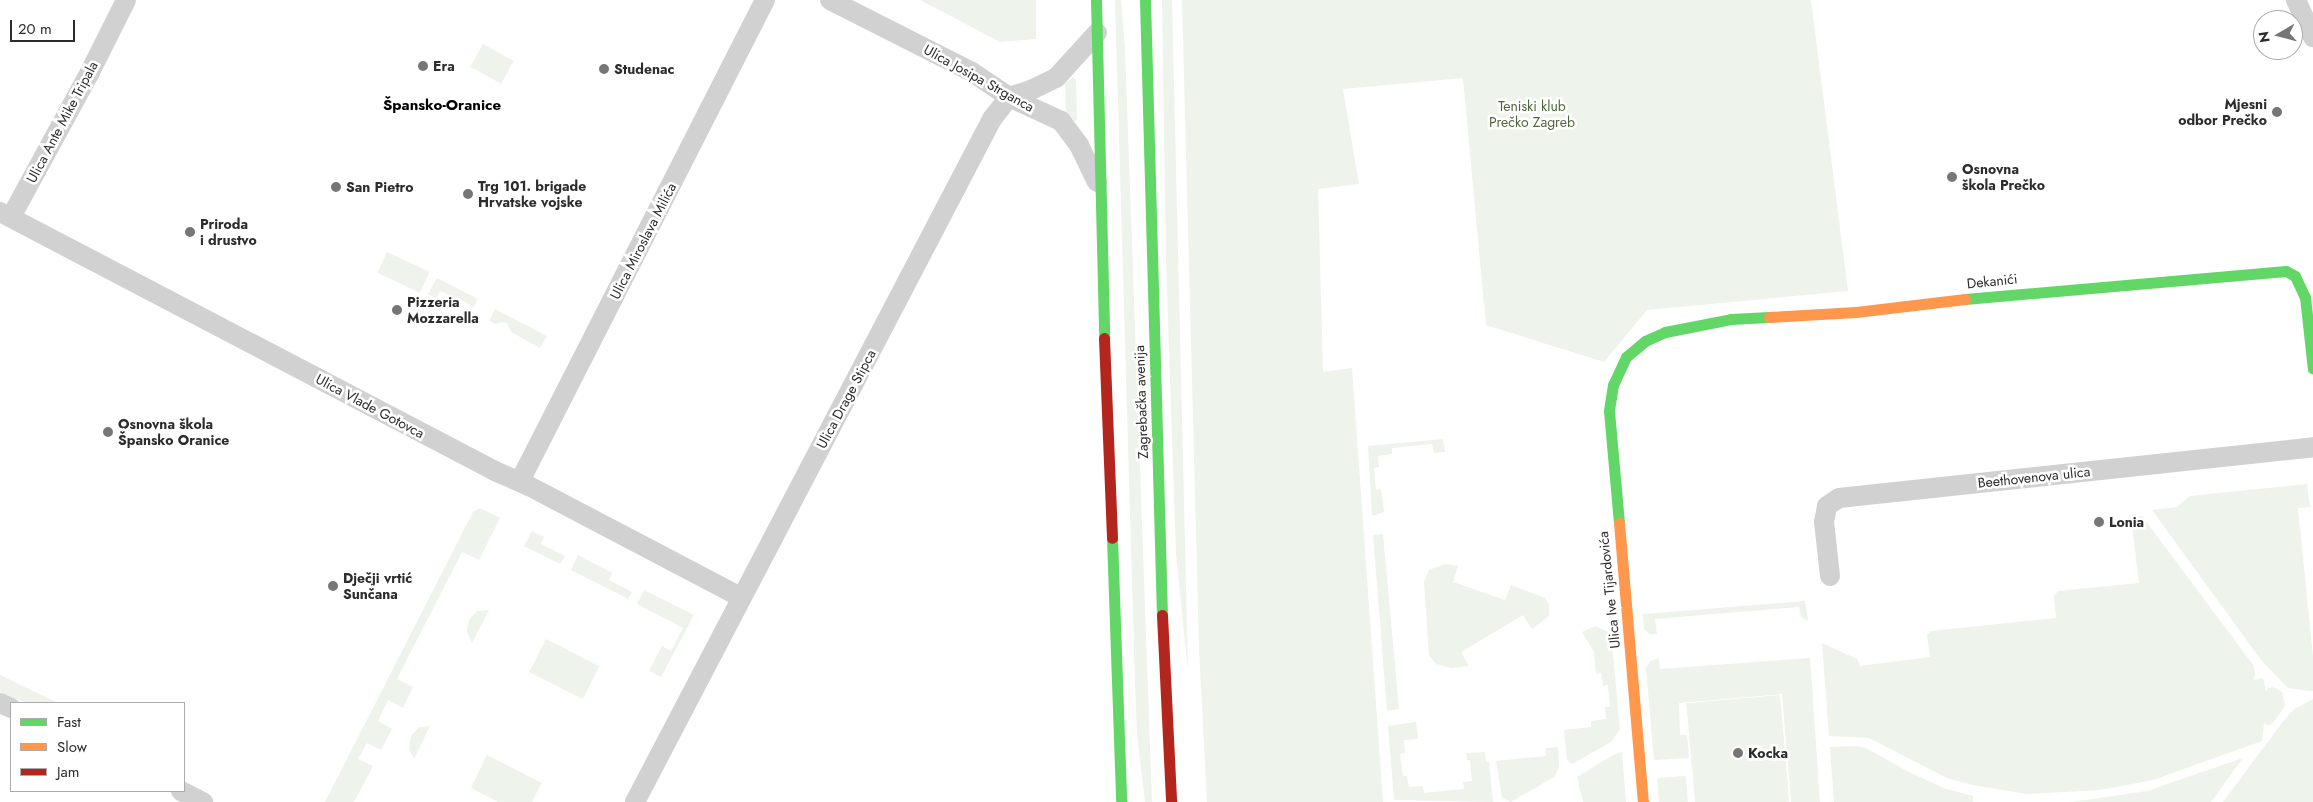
<!DOCTYPE html>
<html>
<head>
<meta charset="utf-8">
<style>
	body { margin:0 }
	#map { position:relative; width:2313px; height:802px; overflow:hidden; background:#fff; font-family:Jost,sans-serif }
	div>[style] { position:absolute }
	.green>* { inset:0; background:#eef3eb; transform-origin:0 0 }
	.street>* { height:20px; margin:-10px; padding:0 10px; transform-origin:10px; border-radius:10px; background:#d1d1d1 }
	.fast>* { height:11px; margin:-5.5px; padding:0 5.5px; transform-origin:5.5px; border-radius:5.5px; background:#63d668 }
	.slow>* { height:11px; margin:-5.5px; padding:0 5.5px; transform-origin:5.5px; border-radius:5.5px; background:#ff974d }
	.jam>* { height:11px; margin:-5.5px; padding:0 5.5px; transform-origin:5.5px; border-radius:5.5px; background:#b3261e }
	.dots>* { width:14px; height:14px; translate:-50% -50%; box-sizing:border-box; border:2px solid #fff; border-radius:50% }
	span { translate:-50% -50%; white-space:nowrap; text-align:center; line-height:1.15; -webkit-text-stroke:5px #fff; paint-order:stroke }
	.poi-label { font-size:14px; color:#2c2c2c; font-weight:700 }
	.left { translate:0 -50%; text-align:left }
	.right { translate:-100% -50%; text-align:right }
	.street-label { font-size:14px; color:#2c2c2c }
	.park-label { font-size:14px; color:#4d663b }
	.neighbourhood-label { font-size:15px; color:#000; font-weight:700 }
	.legend { position:absolute; left:10px; top:702px; width:175px; height:90px; box-sizing:border-box; background:#fff; border:1px solid #ababab; margin:0; padding:6px 9px; list-style:none; font-size:15px; color:#2c2c2c }
	.legend li { display:flex; align-items:center; gap:10px; height:25px }
	.legend b { width:25px; border:1px solid #ababab }
	.north { position:absolute; left:2253px; top:10px; width:50px; height:50px; box-sizing:border-box; background:#fff; border:1px solid #ababab; border-radius:50%; rotate:262deg; font-size:14px; font-weight:700; line-height:20px; text-align:center; color:#2c2c2c }
	.north::after { content:''; display:block; margin:auto; width:18px; height:22px; background:#767676; clip-path:polygon(50% 0,100% 100%,50% 72%,0 100%) }
	.scale { position:absolute; left:10px; top:20px; width:65px; height:22px; box-sizing:border-box; border:2px solid #2c2c2c; border-top:0; padding-left:6px; font-size:15px; line-height:18px; white-space:nowrap; color:#2c2c2c; -webkit-text-stroke:4px #fff; paint-order:stroke }
</style>
</head>
<body>
<div id="map">
	<div class="green">
		<i style="clip-path:polygon(920px 0,1036px 0,1036px 39px,1000px 42px)"></i>
		<i style="clip-path:polygon(1115px 0,1121px 0,1125px 49px,1152px 802px,1145px 802px,1137px 734px,1135px 684px)"></i>
		<i style="clip-path:polygon(1162px 0,1172px 0,1188px 671px,1176px 554px,1166px 260px)"></i>
		<i style="clip-path:polygon(1182px 0,1811px 0,1848px 291px,1647px 310px,1604px 362px,1486px 325px,1463px 78px,1343px 89px,1359px 184px,1318px 189px,1323px 372px,1352px 368px,1383px 802px,1207px 802px,1199px 647px)"></i>
		<i style="left:483px;top:44px;width:35px;height:26px;rotate:29deg"></i>
		<i style="clip-path:polygon(1073px 77px,1076px 80px,1077px 120px,1073px 122px,1066px 117px,1065px 83px)"></i>
		<i style="left:387px;top:252px;width:47px;height:23px;rotate:25deg"></i>
		<i style="clip-path:polygon(437px 278px,478px 299px,473px 308px,466px 302px,440px 291px,436px 298px,428px 294px)"></i>
		<i style="clip-path:polygon(495px 309px,547px 336px,540px 348px,511px 332px,507px 323px,502px 322px,496px 324px,489px 321px)"></i>
		<i style="clip-path:polygon(1443px 439px,1445px 452px,1434px 453px,1432px 444px,1392px 448px,1392px 454px,1378px 456px,1379px 467px,1374px 468px,1376px 490px,1381px 489px,1384px 512px,1372px 516px,1368px 446px)"></i>
		<i style="clip-path:polygon(2307px 484px,2310px 507px,2298px 508px,2313px 657px,2313px 691px,2309px 691px,2288px 688px,2261px 660px,2152px 510px,2177px 507px,2190px 496px)"></i>
		<i style="clip-path:polygon(480px 508px,500px 518px,479px 560px,462px 552px,397px 679px,413px 687px,403px 708px,388px 700px,378px 721px,392px 729px,381px 750px,367px 743px,358px 759px,373px 766px,354px 802px,325px 802px,473px 512px)"></i>
		<i style="clip-path:polygon(2142px 516px,2254px 666px,2255px 675px,2253px 680px,2263px 678px,2266px 692px,2268px 688px,2273px 687px,2282px 692px,2285px 706px,2273px 723px,2268px 726px,2264px 723px,2262px 741px,2153px 780px,2100px 790px,2027px 794px,1972px 785px,1947px 778px,1869px 738px,1829px 736px,1822px 643px,1857px 659px,1860px 666px,1930px 657px,1927px 635px,1931px 631px,2056px 618px,2054px 596px,2058px 591px,2139px 583px,2131px 517px)"></i>
		<i style="clip-path:polygon(532px 531px,544px 537px,541px 544px,565px 556px,560px 564px,524px 546px)"></i>
		<i style="clip-path:polygon(1383px 534px,1399px 709px,1387px 711px,1373px 535px)"></i>
		<i style="clip-path:polygon(578px 555px,612px 573px,609px 580px,632px 592px,628px 599px,571px 570px)"></i>
		<i style="clip-path:polygon(1445px 564px,1458px 566px,1453px 582px,1505px 600px,1511px 585px,1545px 598px,1549px 605px,1549px 616px,1532px 629px,1523px 615px,1461px 652px,1469px 666px,1451px 668px,1436px 664px,1429px 655px,1424px 582px,1429px 570px)"></i>
		<i style="clip-path:polygon(644px 590px,694px 615px,661px 677px,649px 671px,662px 646px,671px 651px,683px 628px,637px 604px)"></i>
		<i style="clip-path:polygon(1805px 601px,1808px 621px,1801px 617px,1799px 607px,1655px 619px,1657px 634px,1650px 634px,1644px 629px,1643px 614px)"></i>
		<i style="clip-path:polygon(489px 610px,472px 643px,467px 632px,469px 620px,477px 611px)"></i>
		<i style="clip-path:polygon(1595px 626px,1611px 633px,1620px 729px,1611px 742px,1572px 764px,1567px 760px,1564px 730px,1591px 727px,1591px 721px,1606px 719px,1605px 707px,1610px 707px,1608px 685px,1603px 686px,1601px 673px,1596px 674px,1594px 652px,1582px 632px)"></i>
		<i style="left:546px;top:639px;width:60px;height:37px;rotate:27deg"></i>
		<i style="clip-path:polygon(1659px 658px,1660px 669px,1810px 658px,1820px 802px,1791px 802px,1782px 694px,1679px 703px,1680px 735px,1687px 735px,1689px 758px,1654px 760px,1646px 668px,1650px 661px)"></i>
		<i style="clip-path:polygon(0 675px,58px 703px,26px 703px,0 692px)"></i>
		<i style="left:1780px;top:695px;width:107px;height:94px;rotate:85deg"></i>
		<i style="clip-path:polygon(2313px 699px,2313px 802px,2223px 802px,2284px 720px,2293px 710px)"></i>
		<i style="clip-path:polygon(1416px 722px,1418px 739px,1404px 740px,1405px 753px,1400px 754px,1403px 776px,1407px 776px,1409px 787px,1423px 786px,1424px 793px,1464px 789px,1463px 782px,1472px 781px,1470px 760px,1467px 760px,1466px 753px,1485px 752px,1486px 762px,1489px 762px,1493px 802px,1394px 800px,1388px 726px)"></i>
		<i style="clip-path:polygon(430px 726px,414px 759px,409px 749px,411px 736px,419px 727px)"></i>
		<i style="clip-path:polygon(1857px 746px,1866px 748px,1909px 772px,1946px 789px,1973px 796px,1973px 802px,1834px 802px,1830px 747px)"></i>
		<i style="clip-path:polygon(1558px 747px,1559px 767px,1554px 777px,1511px 802px,1502px 798px,1496px 761px,1546px 756px,1546px 748px)"></i>
		<i style="clip-path:polygon(1622px 752px,1626px 802px,1583px 802px,1577px 777px,1613px 755px)"></i>
		<i style="clip-path:polygon(487px 755px,542px 783px,532px 802px,498px 802px,471px 788px)"></i>
		<i style="clip-path:polygon(2243px 758px,2211px 802px,2072px 802px,2147px 791px)"></i>
		<i style="left:1686px;top:776px;width:26px;height:29px;rotate:86deg"></i>
	</div>
	<div class="street">
		<i style="left:830px;top:0;width:159px;rotate:26.9deg"></i>
		<i style="left:972px;top:72px;width:45px;rotate:34deg"></i>
		<i style="left:1009px;top:97px;width:57px;rotate:24.8deg"></i>
		<i style="left:1061px;top:121px;width:30px;rotate:53deg"></i>
		<i style="left:1079px;top:145px;width:41px;rotate:64.1deg"></i>
		<i style="left:2296px;top:0;width:41px;rotate:65.3deg"></i>
		<i style="left:0;top:212px;width:559px;rotate:27.62deg"></i>
		<i style="left:495px;top:471px;width:37px;rotate:24deg"></i>
		<i style="left:529px;top:486px;width:238px;rotate:27.7deg"></i>
		<i style="left:11px;top:217px;width:165px;rotate:-61.4deg"></i>
		<i style="left:90px;top:72px;width:80px;rotate:-63.4deg"></i>
		<i style="left:520px;top:481px;width:540px;rotate:-63.01deg"></i>
		<i style="left:1830px;top:576px;width:54px;rotate:-96.3deg"></i>
		<i style="left:1824px;top:522px;width:16px;rotate:-79deg"></i>
		<i style="left:1827px;top:506px;width:14px;rotate:-34deg"></i>
		<i style="left:1839px;top:498px;width:477px;rotate:-6.1deg"></i>
		<i style="left:0;top:703px;width:12px;rotate:24deg"></i>
		<i style="left:181px;top:791px;width:25px;rotate:27deg"></i>
		<i style="left:635px;top:802px;width:771px;rotate:-62.4deg"></i>
		<i style="left:992px;top:119px;width:28px;rotate:-52deg"></i>
		<i style="left:1009px;top:97px;width:23px;rotate:-18deg"></i>
		<i style="left:1031px;top:90px;width:28px;rotate:-26deg"></i>
		<i style="left:1056px;top:78px;width:61px;rotate:-47.7deg"></i>
	</div>
	<div class="fast">
		<i style="left:1096px;top:0;width:338px;rotate:88.6deg"></i>
		<i style="left:1145px;top:0;width:615px;rotate:88.42deg"></i>
		<i style="left:1965px;top:299px;width:322px;rotate:-5deg"></i>
		<i style="left:2286px;top:271px;width:10px;rotate:29deg"></i>
		<i style="left:2295px;top:276px;width:23px;rotate:65deg"></i>
		<i style="left:2305px;top:297px;width:72px;rotate:83.7deg"></i>
		<i style="left:1619px;top:523px;width:113px;rotate:-95.1deg"></i>
		<i style="left:1609px;top:410px;width:25px;rotate:-81deg"></i>
		<i style="left:1613px;top:385px;width:31px;rotate:-65deg"></i>
		<i style="left:1626px;top:357px;width:25px;rotate:-40deg"></i>
		<i style="left:1645px;top:341px;width:22px;rotate:-24deg"></i>
		<i style="left:1665px;top:332px;width:67px;rotate:-11.1deg"></i>
		<i style="left:1731px;top:319px;width:38px;rotate:-3deg"></i>
		<i style="left:1112px;top:538px;width:264px;rotate:88deg"></i>
	</div>
	<div class="slow">
		<i style="left:1769px;top:317px;width:87px;rotate:-3.3deg"></i>
		<i style="left:1856px;top:312px;width:110px;rotate:-6.8deg"></i>
		<i style="left:1619px;top:523px;width:280px;rotate:85.1deg"></i>
	</div>
	<div class="jam">
		<i style="left:1104px;top:338px;width:200px;rotate:87.7deg"></i>
		<i style="left:1162px;top:615px;width:187px;rotate:87.2deg"></i>
	</div>
	<div class="dots">
		<i style="left:423px;top:66px;background:#767676"></i>
		<i style="left:604px;top:69px;background:#767676"></i>
		<i style="left:2277px;top:112px;background:#767676"></i>
		<i style="left:1952px;top:177px;background:#767676"></i>
		<i style="left:336px;top:187px;background:#767676"></i>
		<i style="left:468px;top:194px;background:#767676"></i>
		<i style="left:190px;top:232px;background:#767676"></i>
		<i style="left:397px;top:310px;background:#767676"></i>
		<i style="left:108px;top:432px;background:#767676"></i>
		<i style="left:2099px;top:522px;background:#767676"></i>
		<i style="left:333px;top:586px;background:#767676"></i>
		<i style="left:1738px;top:753px;background:#767676"></i>
	</div>
	<div class="poi-label">
		<span class="left" style="left:433px;top:66px">Era</span>
		<span class="left" style="left:614px;top:69px">Studenac</span>
		<span class="right" style="left:2267px;top:112px">Mjesni<br>odbor Prečko</span>
		<span class="left" style="left:1962px;top:177px">Osnovna<br>škola Prečko</span>
		<span class="left" style="left:478px;top:194px">Trg 101. brigade<br>Hrvatske vojske</span>
		<span class="left" style="left:346px;top:187px">San Pietro</span>
		<span class="left" style="left:200px;top:232px">Priroda<br>i drustvo</span>
		<span class="left" style="left:407px;top:310px">Pizzeria<br>Mozzarella</span>
		<span class="left" style="left:118px;top:432px">Osnovna škola<br>Špansko Oranice</span>
		<span class="left" style="left:2109px;top:522px">Lonia</span>
		<span class="left" style="left:343px;top:586px">Dječji vrtić<br>Sunčana</span>
		<span class="left" style="left:1748px;top:753px">Kocka</span>
	</div>
	<div class="street-label">
		<span style="left:979px;top:78px;rotate:29deg">Ulica Josipa Strganca</span>
		<span style="left:62px;top:122px;rotate:-62deg">Ulica Ante Mike Tripala</span>
		<span style="left:643px;top:241px;rotate:-63deg">Ulica Miroslava Milića</span>
		<span style="left:1992px;top:281px;rotate:-6deg">Dekanići</span>
		<span style="left:846px;top:399px;rotate:-62deg">Ulica Drage Stipca</span>
		<span style="left:1141px;top:402px;rotate:-92deg">Zagrebačka avenija</span>
		<span style="left:370px;top:406px;rotate:28deg">Ulica Vlade Gotovca</span>
		<span style="left:2034px;top:477px;rotate:-6deg">Beethovenova ulica</span>
		<span style="left:1609px;top:590px;rotate:-96deg">Ulica Ive Tijardovića</span>
	</div>
	<div class="park-label">
		<span style="left:1532px;top:114px">Teniski klub<br>Prečko Zagreb</span>
	</div>
	<div class="neighbourhood-label">
		<span style="left:442px;top:106px">Špansko-Oranice</span>
	</div>
	<ul class="legend">
	<li><b style="height:6px;background:#63d668"></b>Fast</li>
	<li><b style="height:6px;background:#ff974d"></b>Slow</li>
	<li><b style="height:6px;background:#b3261e"></b>Jam</li>
	</ul>
	<div class="north">N</div>
	<div class="scale">20 m</div>
</div>
</body>
</html>
